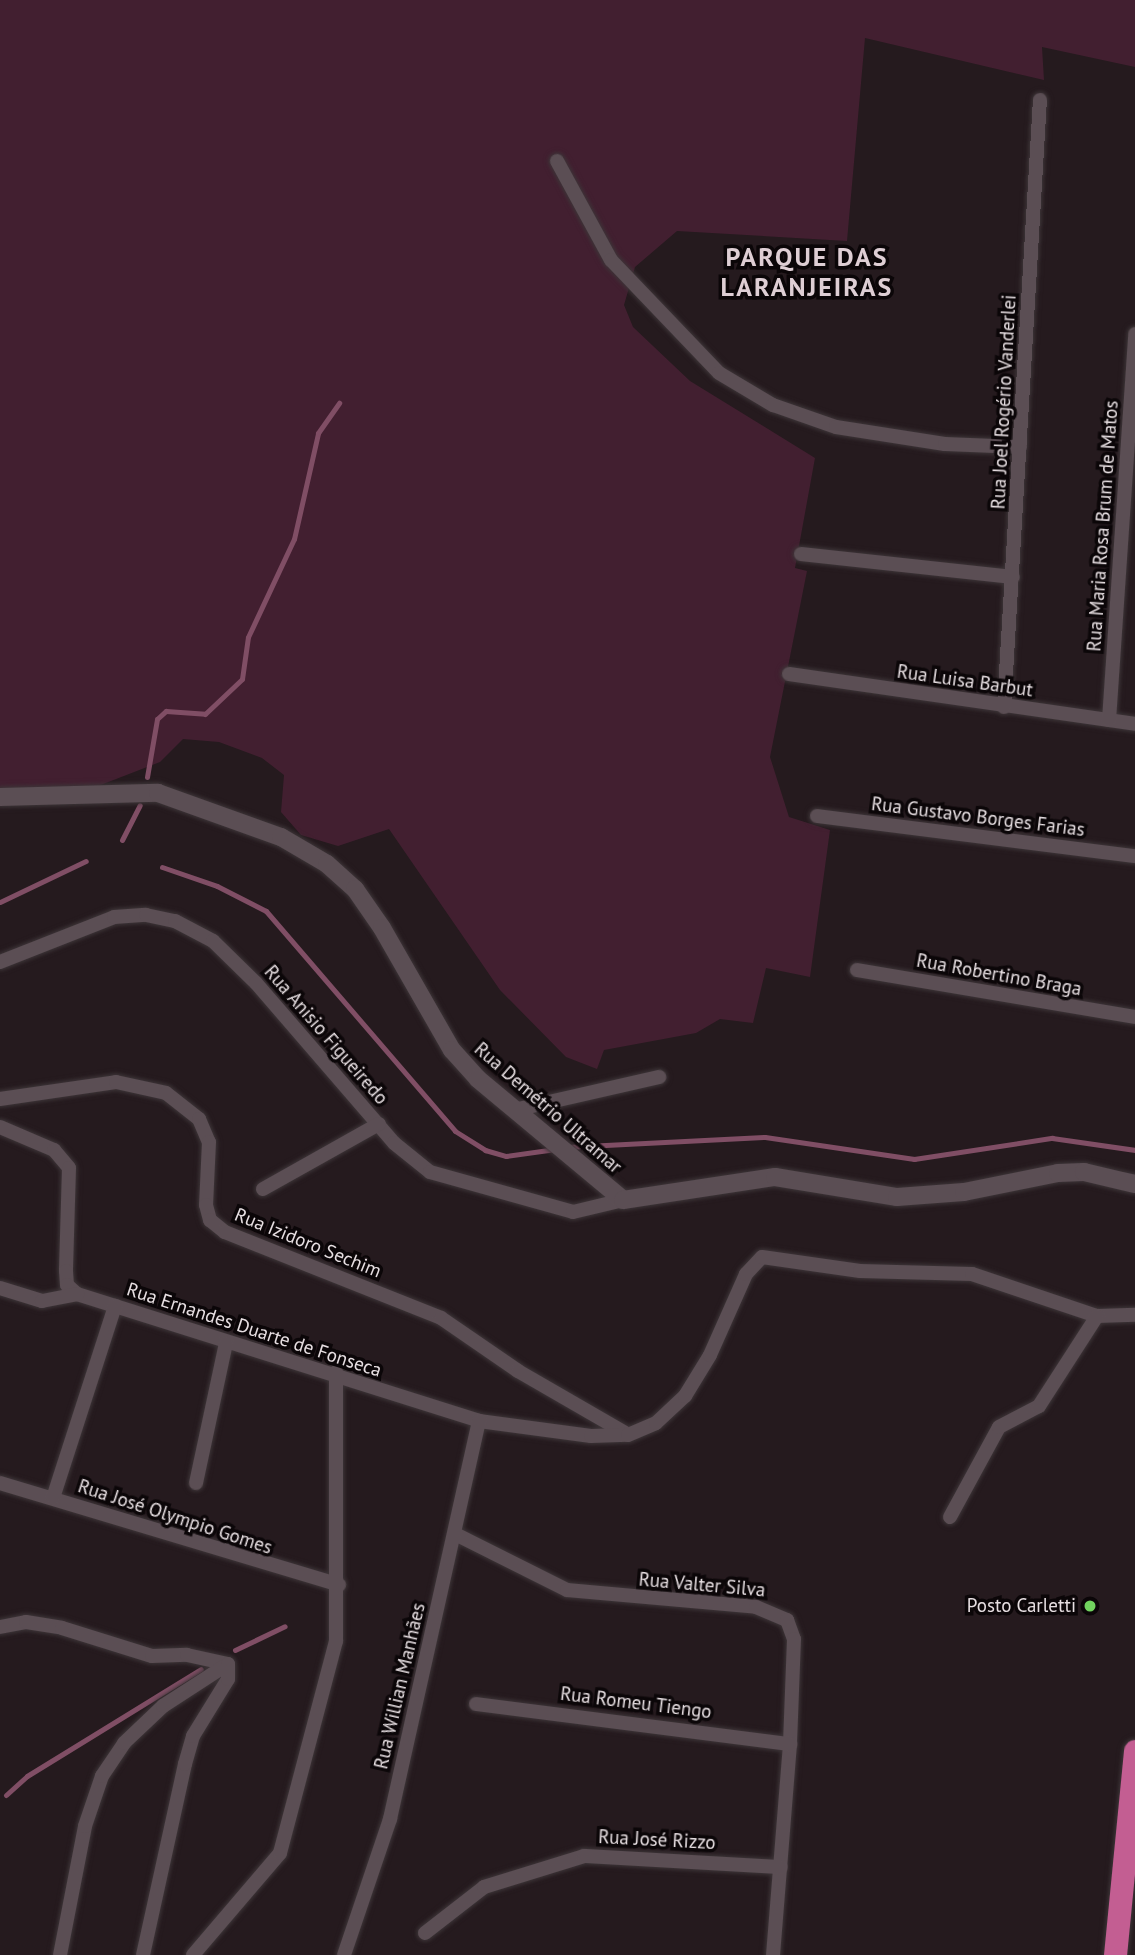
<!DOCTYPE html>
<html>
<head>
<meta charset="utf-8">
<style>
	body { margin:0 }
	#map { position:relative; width:1135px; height:1955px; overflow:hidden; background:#251a1e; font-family:"PT Sans",sans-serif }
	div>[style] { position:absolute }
	.green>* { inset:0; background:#421f30 }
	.stream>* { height:5px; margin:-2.5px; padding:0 2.5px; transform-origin:2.5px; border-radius:2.5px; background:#804e65 }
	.roads { filter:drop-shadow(0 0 2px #3d3538) drop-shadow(0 0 2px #3d3538) }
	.minor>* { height:14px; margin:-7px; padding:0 7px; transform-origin:7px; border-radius:7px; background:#5b4e54 }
	.tertiary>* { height:18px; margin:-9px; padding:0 9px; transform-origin:9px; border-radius:9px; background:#5b4e54 }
	.trunk>* { height:23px; margin:-11.5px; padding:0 11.5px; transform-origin:11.5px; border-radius:11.5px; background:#c35e92 }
	.dots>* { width:19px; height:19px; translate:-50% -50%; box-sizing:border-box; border:4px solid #0b0608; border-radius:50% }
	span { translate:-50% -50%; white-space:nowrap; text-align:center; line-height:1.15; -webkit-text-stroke:7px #0b0608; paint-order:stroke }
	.street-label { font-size:19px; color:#e7dfe2 }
	.poi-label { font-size:19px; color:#e7dfe2 }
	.right { translate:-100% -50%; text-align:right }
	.district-label { font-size:26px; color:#deced4; font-weight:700; letter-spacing:2px }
</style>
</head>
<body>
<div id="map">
	<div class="green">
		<i style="clip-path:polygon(0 0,1135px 0,1135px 67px,1042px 47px,1044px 80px,865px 38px,847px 241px,677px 231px,635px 267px,624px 305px,633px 327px,690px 381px,815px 458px,795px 568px,807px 571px,770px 757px,789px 817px,830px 830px,810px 977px,766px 968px,753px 1023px,720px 1019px,696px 1033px,604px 1050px,597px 1069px,566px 1057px,500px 990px,389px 829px,338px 846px,301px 835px,281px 812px,284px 775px,262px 758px,219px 742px,183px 739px,160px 762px,80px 793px,0 791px)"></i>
	</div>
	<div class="stream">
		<i style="left:147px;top:777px;width:59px;rotate:-80.2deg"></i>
		<i style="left:157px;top:719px;width:12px;rotate:-42deg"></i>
		<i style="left:166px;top:711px;width:39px;rotate:4deg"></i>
		<i style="left:205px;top:714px;width:51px;rotate:-43.4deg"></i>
		<i style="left:242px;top:679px;width:42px;rotate:-81.9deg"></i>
		<i style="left:248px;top:637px;width:108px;rotate:-64.9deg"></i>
		<i style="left:294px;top:539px;width:109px;rotate:-77.2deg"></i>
		<i style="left:318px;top:433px;width:37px;rotate:-55deg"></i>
		<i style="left:122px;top:840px;width:39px;rotate:-63deg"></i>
		<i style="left:162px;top:867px;width:58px;rotate:19.1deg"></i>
		<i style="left:217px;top:886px;width:55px;rotate:27deg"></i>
		<i style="left:266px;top:911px;width:290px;rotate:49.3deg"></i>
		<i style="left:455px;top:1131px;width:36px;rotate:32deg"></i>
		<i style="left:485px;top:1150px;width:22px;rotate:16deg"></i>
		<i style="left:506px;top:1156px;width:50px;rotate:-8deg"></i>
		<i style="left:0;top:902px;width:95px;rotate:-25.5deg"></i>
		<i style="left:566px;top:1147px;width:199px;rotate:-2.9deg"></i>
		<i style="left:765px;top:1137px;width:151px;rotate:8.4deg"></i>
		<i style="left:914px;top:1159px;width:140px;rotate:-8.7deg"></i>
		<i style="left:1052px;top:1138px;width:84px;rotate:8.2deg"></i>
		<i style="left:235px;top:1650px;width:55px;rotate:-25.6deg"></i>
		<i style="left:6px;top:1795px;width:28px;rotate:-42deg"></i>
		<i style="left:27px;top:1776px;width:204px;rotate:-31.6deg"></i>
	</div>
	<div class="roads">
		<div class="minor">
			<i style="left:557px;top:161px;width:113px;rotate:61.4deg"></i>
			<i style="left:611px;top:260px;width:156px;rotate:46.3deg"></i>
			<i style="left:719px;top:373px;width:63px;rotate:30.7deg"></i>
			<i style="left:773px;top:405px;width:67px;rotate:19.2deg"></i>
			<i style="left:836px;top:427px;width:110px;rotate:8.9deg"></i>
			<i style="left:945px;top:444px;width:75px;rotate:2.3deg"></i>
			<i style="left:801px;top:554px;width:213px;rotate:6.2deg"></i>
			<i style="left:789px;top:674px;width:350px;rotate:8.2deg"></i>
			<i style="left:1004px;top:707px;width:608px;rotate:-86.61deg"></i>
			<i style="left:1109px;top:720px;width:387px;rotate:-86.1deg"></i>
			<i style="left:817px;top:816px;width:321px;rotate:7.2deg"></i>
			<i style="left:0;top:962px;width:123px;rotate:-21.5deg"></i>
			<i style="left:114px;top:917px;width:32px;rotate:-4deg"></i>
			<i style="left:146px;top:915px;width:30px;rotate:12deg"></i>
			<i style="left:175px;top:921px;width:43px;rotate:27.8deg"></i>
			<i style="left:213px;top:941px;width:60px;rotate:44.3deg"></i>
			<i style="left:256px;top:983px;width:211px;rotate:49.2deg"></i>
			<i style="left:394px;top:1143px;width:46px;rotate:38.9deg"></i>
			<i style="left:430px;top:1172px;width:148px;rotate:15.6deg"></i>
			<i style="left:573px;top:1212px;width:51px;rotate:-13.5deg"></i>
			<i style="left:857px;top:970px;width:282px;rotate:9.6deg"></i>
			<i style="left:0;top:1099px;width:117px;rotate:-8.3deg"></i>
			<i style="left:116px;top:1082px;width:51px;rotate:12.4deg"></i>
			<i style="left:166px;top:1093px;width:42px;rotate:38.2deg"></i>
			<i style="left:199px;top:1119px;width:25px;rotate:67deg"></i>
			<i style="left:209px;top:1142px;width:63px;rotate:92.7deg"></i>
			<i style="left:206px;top:1205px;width:16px;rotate:75deg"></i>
			<i style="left:210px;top:1220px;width:19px;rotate:39deg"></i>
			<i style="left:225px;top:1232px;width:232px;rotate:21.7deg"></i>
			<i style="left:441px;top:1318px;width:93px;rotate:34.5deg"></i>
			<i style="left:518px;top:1371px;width:126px;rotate:30deg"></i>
			<i style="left:514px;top:1110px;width:149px;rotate:-12.8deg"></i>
			<i style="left:0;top:1127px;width:59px;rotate:23.1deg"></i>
			<i style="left:54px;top:1150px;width:23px;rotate:50deg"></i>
			<i style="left:69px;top:1168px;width:103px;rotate:91.7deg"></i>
			<i style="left:66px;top:1271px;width:14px;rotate:86deg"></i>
			<i style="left:67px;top:1285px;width:13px;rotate:42deg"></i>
			<i style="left:77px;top:1294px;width:422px;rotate:17.5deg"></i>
			<i style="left:479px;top:1421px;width:113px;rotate:7.6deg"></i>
			<i style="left:591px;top:1436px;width:37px;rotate:-2deg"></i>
			<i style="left:628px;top:1435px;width:30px;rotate:-23deg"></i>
			<i style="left:656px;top:1423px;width:40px;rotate:-43deg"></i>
			<i style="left:685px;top:1396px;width:48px;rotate:-58.6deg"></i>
			<i style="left:710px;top:1355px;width:89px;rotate:-66deg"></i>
			<i style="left:746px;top:1274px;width:23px;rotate:-47deg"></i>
			<i style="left:762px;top:1257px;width:99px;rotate:8.1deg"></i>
			<i style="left:860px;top:1271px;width:112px;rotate:1.5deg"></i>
			<i style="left:972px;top:1274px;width:132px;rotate:18.6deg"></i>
			<i style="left:1097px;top:1316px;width:38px;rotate:-2deg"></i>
			<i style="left:263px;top:1189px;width:133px;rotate:-29.3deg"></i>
			<i style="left:0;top:1288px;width:44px;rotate:17.2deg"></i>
			<i style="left:42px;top:1301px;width:36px;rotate:-11deg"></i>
			<i style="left:0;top:1483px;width:354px;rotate:16.7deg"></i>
			<i style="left:196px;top:1483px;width:143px;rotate:-77.9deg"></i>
			<i style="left:53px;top:1498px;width:202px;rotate:-72.1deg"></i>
			<i style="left:950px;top:1517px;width:102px;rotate:-61.4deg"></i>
			<i style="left:999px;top:1427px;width:45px;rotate:-27.7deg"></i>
			<i style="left:1039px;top:1406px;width:107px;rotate:-57.2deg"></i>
			<i style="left:455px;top:1534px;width:125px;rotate:26.6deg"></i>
			<i style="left:567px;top:1590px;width:190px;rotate:5.1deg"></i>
			<i style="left:756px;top:1607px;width:34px;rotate:23deg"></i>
			<i style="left:787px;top:1620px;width:20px;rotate:70deg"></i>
			<i style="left:794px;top:1639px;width:105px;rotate:92.2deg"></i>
			<i style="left:790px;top:1744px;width:212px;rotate:94.6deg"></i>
			<i style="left:0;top:1627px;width:26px;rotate:-11deg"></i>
			<i style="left:26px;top:1622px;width:36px;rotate:9deg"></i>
			<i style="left:62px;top:1628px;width:94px;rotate:17.3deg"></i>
			<i style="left:152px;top:1656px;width:35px;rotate:-2deg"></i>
			<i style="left:187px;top:1655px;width:42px;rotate:12.4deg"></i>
			<i style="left:476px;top:1704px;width:317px;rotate:7.3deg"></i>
			<i style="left:425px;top:1933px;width:75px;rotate:-37.9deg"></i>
			<i style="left:484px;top:1887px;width:105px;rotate:-17.2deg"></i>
			<i style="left:584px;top:1856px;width:197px;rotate:3.2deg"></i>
			<i style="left:60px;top:1955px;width:131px;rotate:-79deg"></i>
			<i style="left:85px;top:1826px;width:53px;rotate:-71.2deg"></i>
			<i style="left:102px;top:1776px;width:40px;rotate:-56deg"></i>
			<i style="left:124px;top:1743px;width:54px;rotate:-43.5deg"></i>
			<i style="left:163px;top:1706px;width:77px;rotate:-32.9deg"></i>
			<i style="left:143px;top:1955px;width:196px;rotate:-77.6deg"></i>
			<i style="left:185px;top:1764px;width:29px;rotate:-74deg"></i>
			<i style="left:193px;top:1736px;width:67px;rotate:-58.4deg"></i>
			<i style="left:228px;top:1679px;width:15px;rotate:-90deg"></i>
			<i style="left:193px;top:1955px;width:134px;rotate:-49.5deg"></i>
			<i style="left:280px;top:1853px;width:219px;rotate:-75.2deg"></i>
			<i style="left:336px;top:1641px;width:269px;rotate:-90deg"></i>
			<i style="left:344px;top:1955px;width:144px;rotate:-71.3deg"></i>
			<i style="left:390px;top:1819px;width:408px;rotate:-77.4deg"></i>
		</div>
		<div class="tertiary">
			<i style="left:0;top:797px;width:158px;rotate:-1.5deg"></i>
			<i style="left:158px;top:793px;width:131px;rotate:19.7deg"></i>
			<i style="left:281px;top:837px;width:53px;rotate:30.4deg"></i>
			<i style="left:327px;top:864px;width:38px;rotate:42deg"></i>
			<i style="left:355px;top:889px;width:47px;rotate:55.3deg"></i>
			<i style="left:382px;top:928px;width:141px;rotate:60.2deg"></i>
			<i style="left:452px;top:1050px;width:39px;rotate:48deg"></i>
			<i style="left:478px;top:1079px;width:189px;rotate:39.8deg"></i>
			<i style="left:623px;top:1200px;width:154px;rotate:-8.6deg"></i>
			<i style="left:775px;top:1177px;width:124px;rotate:9.3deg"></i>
			<i style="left:897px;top:1197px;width:67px;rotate:-4.3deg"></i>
			<i style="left:964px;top:1192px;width:96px;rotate:-11.4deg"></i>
			<i style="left:1058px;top:1173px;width:26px;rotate:-2deg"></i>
			<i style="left:1084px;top:1172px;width:52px;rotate:13.2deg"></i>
		</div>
		<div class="trunk">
			<i style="left:1115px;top:1955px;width:205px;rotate:-84.4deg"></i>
		</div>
	</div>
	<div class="dots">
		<i style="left:1090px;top:1606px;background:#71d35e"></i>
	</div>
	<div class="street-label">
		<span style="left:1004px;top:402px;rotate:-87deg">Rua Joel Rogério Vanderlei</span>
		<span style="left:1103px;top:526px;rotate:-86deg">Rua Maria Rosa Brum de Matos</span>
		<span style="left:965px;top:681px;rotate:8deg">Rua Luisa Barbut</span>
		<span style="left:978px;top:817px;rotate:7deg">Rua Gustavo Borges Farias</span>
		<span style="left:999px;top:975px;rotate:10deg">Rua Robertino Braga</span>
		<span style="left:326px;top:1035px;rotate:49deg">Rua Anisio Figueiredo</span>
		<span style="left:548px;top:1108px;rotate:41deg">Rua Demétrio Ultramar</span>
		<span style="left:308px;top:1243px;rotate:22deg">Rua Izidoro Sechim</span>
		<span style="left:254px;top:1330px;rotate:18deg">Rua Ernandes Duarte de Fonseca</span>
		<span style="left:175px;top:1517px;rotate:18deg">Rua José Olympio Gomes</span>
		<span style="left:702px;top:1585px;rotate:5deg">Rua Valter Silva</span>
		<span style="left:400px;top:1686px;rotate:-77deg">Rua Willian Manhães</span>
		<span style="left:636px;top:1703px;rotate:7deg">Rua Romeu Tiengo</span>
		<span style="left:657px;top:1840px;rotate:3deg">Rua José Rizzo</span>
	</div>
	<div class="poi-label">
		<span class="right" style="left:1076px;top:1606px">Posto Carletti</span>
	</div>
	<div class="district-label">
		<span style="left:807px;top:272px">PARQUE DAS<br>LARANJEIRAS</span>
	</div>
</div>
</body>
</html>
